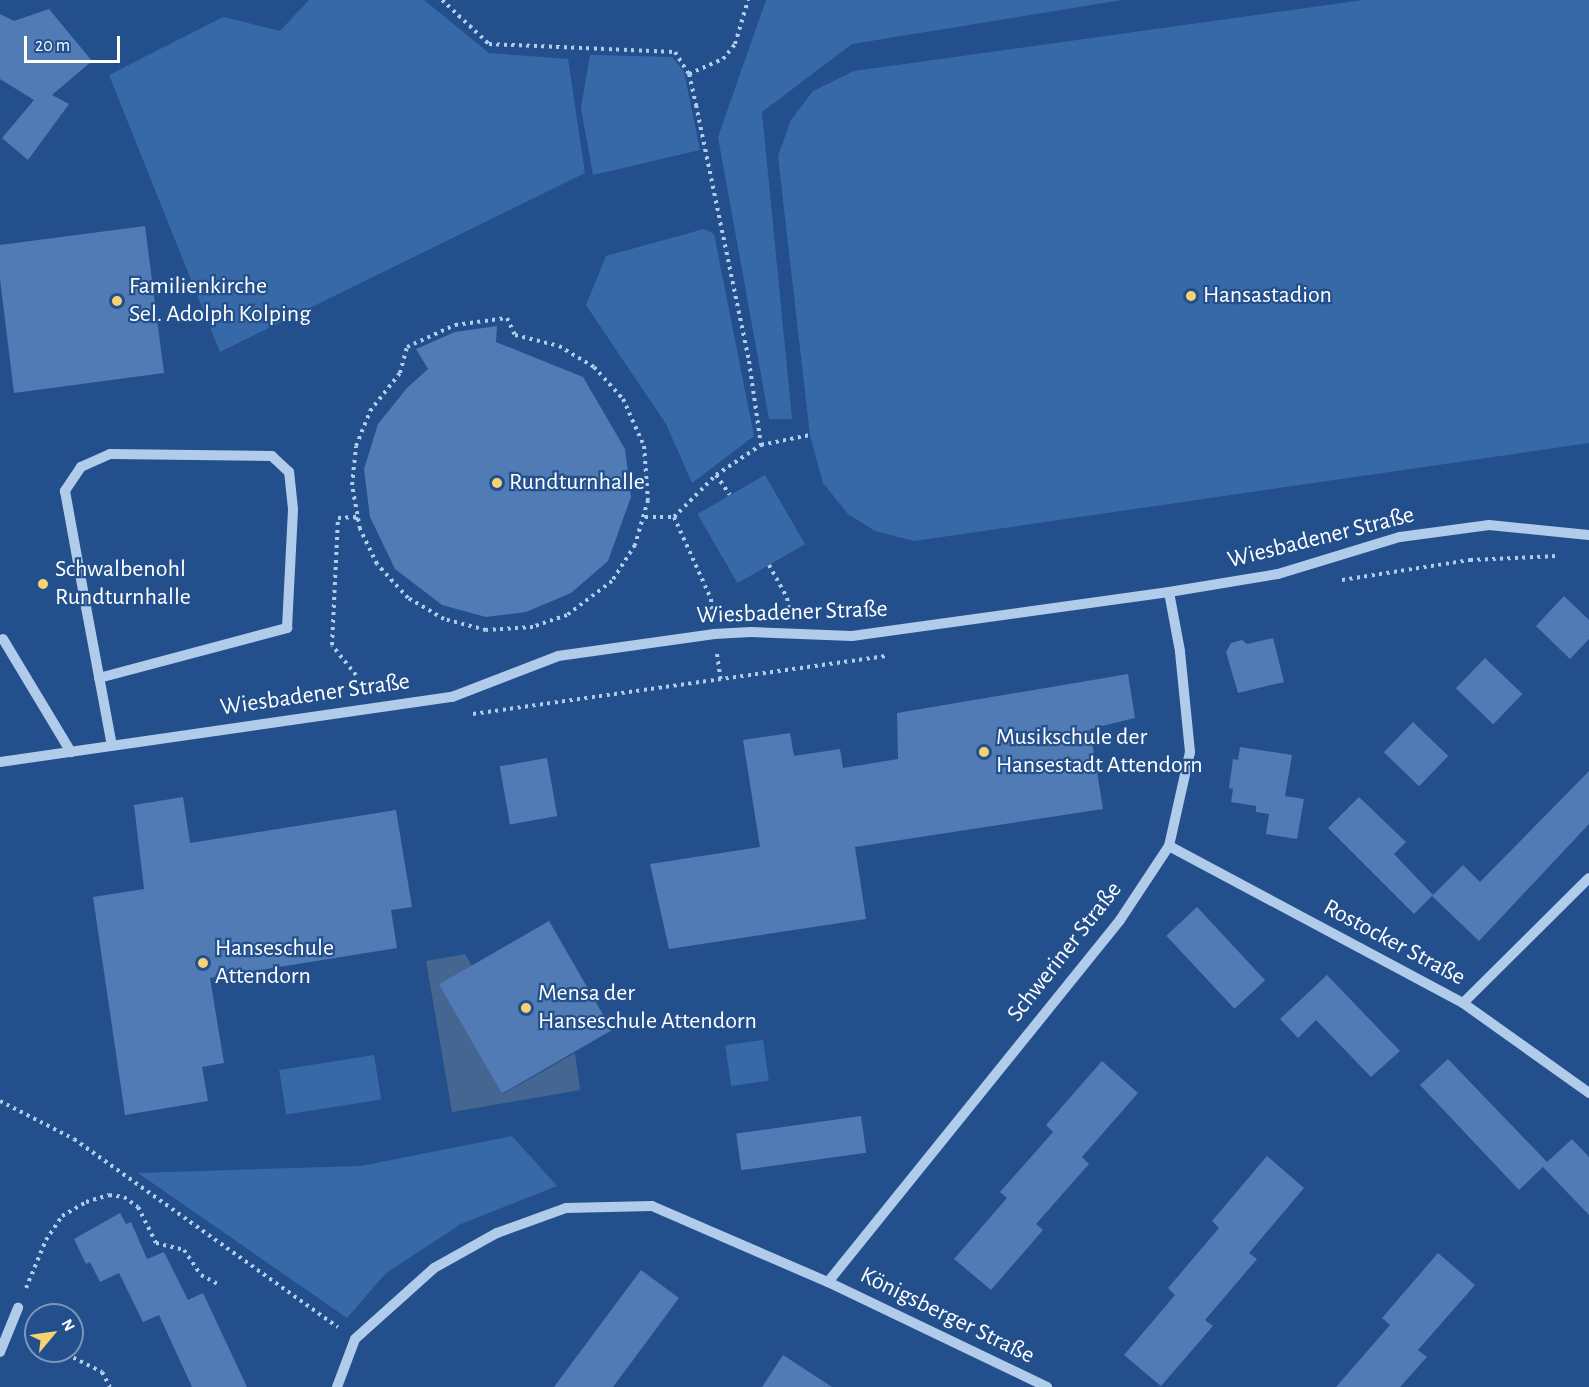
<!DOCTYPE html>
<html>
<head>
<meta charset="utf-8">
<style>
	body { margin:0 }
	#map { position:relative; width:1589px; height:1387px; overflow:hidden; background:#23508c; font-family:"Alegreya Sans",sans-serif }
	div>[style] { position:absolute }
	.green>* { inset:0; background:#3769a9; transform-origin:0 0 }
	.water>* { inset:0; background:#466692 }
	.building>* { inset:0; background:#507bb5; transform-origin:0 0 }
	.path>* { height:4px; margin-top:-2px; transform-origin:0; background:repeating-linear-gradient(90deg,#b1cbeb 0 3px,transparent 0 7.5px) }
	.minor>* { height:10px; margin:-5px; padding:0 5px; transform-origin:5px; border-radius:5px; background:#b1cbeb }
	.dots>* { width:16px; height:16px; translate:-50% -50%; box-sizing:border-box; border:3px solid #23508c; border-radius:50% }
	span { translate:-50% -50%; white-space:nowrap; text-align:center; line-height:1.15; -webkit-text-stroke:4.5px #23508c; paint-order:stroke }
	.poi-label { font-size:24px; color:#fff }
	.left { translate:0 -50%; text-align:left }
	.street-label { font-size:24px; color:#fff }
	.north { position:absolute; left:24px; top:1303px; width:60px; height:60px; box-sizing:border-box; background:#23508c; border:2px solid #7b96ba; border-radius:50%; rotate:61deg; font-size:16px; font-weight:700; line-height:24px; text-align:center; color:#fff }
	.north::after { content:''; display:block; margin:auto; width:21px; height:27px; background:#f7d273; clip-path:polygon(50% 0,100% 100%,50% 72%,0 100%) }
	.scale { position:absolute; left:24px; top:36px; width:96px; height:27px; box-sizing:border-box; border:3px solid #fff; border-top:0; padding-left:8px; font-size:18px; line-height:21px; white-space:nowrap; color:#fff; -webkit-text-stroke:4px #23508c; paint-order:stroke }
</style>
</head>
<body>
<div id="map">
	<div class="green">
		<i style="clip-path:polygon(309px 0,424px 0,489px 53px,568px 59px,585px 173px,220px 352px,109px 75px,223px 17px,280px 31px)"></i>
		<i style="clip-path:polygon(766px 0,1122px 0,852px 44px,762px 112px,792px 419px,769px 419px,718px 137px)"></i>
		<i style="clip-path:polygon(1364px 0,1589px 0,1589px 443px,914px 541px,875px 531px,848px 514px,823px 483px,810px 435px,778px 156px,791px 120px,813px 91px,854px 71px)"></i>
		<i style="clip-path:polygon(590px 55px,672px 57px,684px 72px,700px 150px,593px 175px,581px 108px)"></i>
		<i style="clip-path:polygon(704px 229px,714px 234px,754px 436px,692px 483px,666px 424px,586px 305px,606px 256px)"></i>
		<i style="left:765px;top:475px;width:80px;height:78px;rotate:60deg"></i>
		<i style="left:763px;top:1040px;width:41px;height:38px;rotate:82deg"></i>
		<i style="left:374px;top:1055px;width:45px;height:96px;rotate:81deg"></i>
		<i style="clip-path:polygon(512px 1136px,557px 1186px,461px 1224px,386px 1273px,347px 1318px,138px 1173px,361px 1166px)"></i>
	</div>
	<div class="water">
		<i style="clip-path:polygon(465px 954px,472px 966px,440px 985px,503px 1094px,575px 1053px,580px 1090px,452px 1112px,426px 961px)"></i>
	</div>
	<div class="building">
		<i style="clip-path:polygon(49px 9px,92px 61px,52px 95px,69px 104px,28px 160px,2px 138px,34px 100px,0 79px,0 14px,14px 21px)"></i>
		<i style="clip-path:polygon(145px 226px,164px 373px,14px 393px,0 279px,0 245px)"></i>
		<i style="clip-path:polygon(497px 326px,496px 342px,583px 377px,625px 449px,631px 497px,608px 561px,571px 593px,526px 612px,486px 617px,442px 605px,395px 569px,370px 517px,364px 469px,378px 424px,407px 388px,428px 369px,416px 349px,455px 332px)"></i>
		<i style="clip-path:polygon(1564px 596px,1589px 620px,1589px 639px,1570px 659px,1536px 626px)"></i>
		<i style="clip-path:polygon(1273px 638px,1284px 682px,1238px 693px,1226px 652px,1231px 643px,1242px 640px,1247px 644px)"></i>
		<i style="left:1485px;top:658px;width:52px;height:42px;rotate:44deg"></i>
		<i style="clip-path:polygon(1128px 674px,1135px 718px,1090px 729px,1103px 809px,855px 847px,866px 919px,669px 949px,650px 864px,760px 847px,743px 740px,790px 733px,794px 756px,840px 749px,843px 768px,898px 759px,897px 713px)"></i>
		<i style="left:1413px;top:722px;width:49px;height:42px;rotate:44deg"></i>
		<i style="clip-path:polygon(1240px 747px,1292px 755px,1285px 796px,1304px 799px,1297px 839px,1266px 834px,1269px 814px,1256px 812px,1256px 806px,1231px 802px,1233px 789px,1229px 788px,1233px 759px,1238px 760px)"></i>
		<i style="left:547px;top:758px;width:59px;height:48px;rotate:80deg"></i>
		<i style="clip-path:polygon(1589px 771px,1589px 824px,1479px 941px,1432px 896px,1414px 914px,1328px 828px,1359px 797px,1406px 842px,1394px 854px,1433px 895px,1463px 865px,1480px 882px)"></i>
		<i style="clip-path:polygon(183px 797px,190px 843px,396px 810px,412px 907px,391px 910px,397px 948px,210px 978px,224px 1063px,202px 1067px,208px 1101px,125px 1115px,93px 897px,144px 889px,134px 805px)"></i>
		<i style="left:1197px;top:907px;width:100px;height:42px;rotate:47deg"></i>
		<i style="left:549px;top:921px;width:126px;height:127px;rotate:60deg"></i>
		<i style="clip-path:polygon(1327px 975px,1400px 1051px,1371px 1077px,1316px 1020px,1298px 1038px,1280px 1019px)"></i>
		<i style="clip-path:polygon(1448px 1059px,1547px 1162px,1572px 1139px,1589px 1157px,1589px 1215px,1543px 1167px,1519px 1190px,1420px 1085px)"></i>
		<i style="clip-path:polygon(1102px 1061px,1138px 1093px,1082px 1157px,1089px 1164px,1036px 1224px,1043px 1230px,991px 1290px,954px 1259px,1007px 1198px,1000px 1192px,1053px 1132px,1046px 1125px)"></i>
		<i style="left:861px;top:1116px;width:37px;height:126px;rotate:82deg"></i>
		<i style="clip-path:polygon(1267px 1156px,1304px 1188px,1249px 1253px,1257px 1259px,1205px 1320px,1213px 1326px,1161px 1386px,1124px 1355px,1175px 1295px,1168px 1288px,1219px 1228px,1212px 1221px)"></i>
		<i style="clip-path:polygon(120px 1213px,126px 1224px,131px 1222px,147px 1259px,164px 1252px,188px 1300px,203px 1293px,247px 1387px,192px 1387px,159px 1315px,143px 1322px,119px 1273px,100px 1282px,90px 1262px,86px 1264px,74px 1239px)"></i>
		<i style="clip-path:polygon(1438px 1253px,1475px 1285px,1418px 1350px,1427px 1357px,1400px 1387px,1336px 1387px,1390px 1325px,1382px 1318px)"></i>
		<i style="clip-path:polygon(641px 1270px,679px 1298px,613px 1387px,554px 1387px)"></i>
		<i style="clip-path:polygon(783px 1355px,832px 1387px,762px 1387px)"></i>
	</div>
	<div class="path">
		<i style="left:442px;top:0;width:64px;rotate:43.1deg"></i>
		<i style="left:489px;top:44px;width:186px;rotate:2.5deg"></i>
		<i style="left:675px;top:52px;width:26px;rotate:58deg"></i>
		<i style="left:689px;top:74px;width:32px;rotate:77deg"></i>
		<i style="left:696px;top:105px;width:261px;rotate:78.3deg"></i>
		<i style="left:749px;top:361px;width:85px;rotate:81.9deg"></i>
		<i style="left:689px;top:74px;width:37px;rotate:-24deg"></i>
		<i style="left:723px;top:59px;width:19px;rotate:-51deg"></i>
		<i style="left:735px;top:44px;width:46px;rotate:-73.5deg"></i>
		<i style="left:507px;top:318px;width:19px;rotate:65deg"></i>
		<i style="left:515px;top:335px;width:45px;rotate:14deg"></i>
		<i style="left:559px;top:346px;width:41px;rotate:31deg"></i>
		<i style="left:594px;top:367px;width:43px;rotate:47.8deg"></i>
		<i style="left:623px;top:399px;width:51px;rotate:65.9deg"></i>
		<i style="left:644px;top:446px;width:54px;rotate:85.8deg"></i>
		<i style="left:648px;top:500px;width:47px;rotate:106.1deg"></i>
		<i style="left:635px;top:545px;width:43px;rotate:122.6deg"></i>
		<i style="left:612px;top:581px;width:56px;rotate:142.9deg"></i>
		<i style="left:567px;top:615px;width:36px;rotate:161deg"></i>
		<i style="left:533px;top:627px;width:47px;rotate:176.3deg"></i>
		<i style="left:486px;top:630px;width:43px;rotate:-165.3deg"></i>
		<i style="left:444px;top:619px;width:42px;rotate:-149.7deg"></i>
		<i style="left:408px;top:598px;width:46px;rotate:-132.4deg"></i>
		<i style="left:377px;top:564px;width:39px;rotate:-116deg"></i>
		<i style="left:360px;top:529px;width:45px;rotate:-100.3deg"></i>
		<i style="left:352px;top:485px;width:39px;rotate:-84deg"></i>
		<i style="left:356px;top:446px;width:38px;rotate:-68deg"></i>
		<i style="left:370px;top:411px;width:48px;rotate:-51.7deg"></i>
		<i style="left:400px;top:373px;width:27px;rotate:-75deg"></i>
		<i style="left:407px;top:347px;width:53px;rotate:-24.6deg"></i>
		<i style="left:455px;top:325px;width:52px;rotate:-7.7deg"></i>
		<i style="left:716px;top:475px;width:24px;rotate:55deg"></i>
		<i style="left:645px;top:517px;width:29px"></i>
		<i style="left:674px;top:517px;width:90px;rotate:65.7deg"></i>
		<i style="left:711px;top:599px;width:15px;rotate:86deg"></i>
		<i style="left:674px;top:517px;width:59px;rotate:-45deg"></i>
		<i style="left:716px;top:475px;width:54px;rotate:-33.7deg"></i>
		<i style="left:761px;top:445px;width:50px;rotate:-11.5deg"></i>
		<i style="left:769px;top:565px;width:38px;rotate:61deg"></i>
		<i style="left:787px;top:598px;width:15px;rotate:79deg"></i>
		<i style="left:1342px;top:580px;width:130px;rotate:-8.9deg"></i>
		<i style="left:1470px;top:560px;width:88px;rotate:-2.6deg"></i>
		<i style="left:717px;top:654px;width:27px;rotate:82deg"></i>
		<i style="left:356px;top:675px;width:38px;rotate:-129deg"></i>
		<i style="left:332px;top:645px;width:127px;rotate:-87.3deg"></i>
		<i style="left:338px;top:518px;width:18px;rotate:-3deg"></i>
		<i style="left:356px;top:517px;width:4px;rotate:76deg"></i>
		<i style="left:473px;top:714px;width:419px;rotate:-8deg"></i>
		<i style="left:0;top:1101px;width:83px;rotate:27.2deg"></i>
		<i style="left:74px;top:1139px;width:324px;rotate:35.5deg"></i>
		<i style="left:26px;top:1288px;width:52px;rotate:-67.4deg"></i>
		<i style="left:46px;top:1240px;width:29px;rotate:-56deg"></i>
		<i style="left:62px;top:1216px;width:28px;rotate:-30deg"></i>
		<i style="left:86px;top:1202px;width:24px;rotate:-17deg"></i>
		<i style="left:109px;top:1195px;width:15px;rotate:8deg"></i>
		<i style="left:124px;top:1197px;width:17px;rotate:36deg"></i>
		<i style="left:138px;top:1207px;width:40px;rotate:63.4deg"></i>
		<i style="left:156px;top:1243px;width:29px;rotate:14deg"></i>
		<i style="left:184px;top:1250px;width:30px;rotate:56deg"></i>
		<i style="left:201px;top:1275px;width:19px;rotate:28deg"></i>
		<i style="left:60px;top:1351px;width:47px;rotate:26.6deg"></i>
		<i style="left:102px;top:1372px;width:17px;rotate:62deg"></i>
	</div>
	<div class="minor">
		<i style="left:3px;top:639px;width:132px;rotate:59deg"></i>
		<i style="left:99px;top:678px;width:195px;rotate:-14.9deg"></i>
		<i style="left:287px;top:628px;width:119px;rotate:-87.1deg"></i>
		<i style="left:293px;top:509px;width:37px;rotate:-96deg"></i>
		<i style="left:289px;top:472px;width:23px;rotate:-137deg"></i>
		<i style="left:272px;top:456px;width:162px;rotate:-179.3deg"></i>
		<i style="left:110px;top:454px;width:32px;rotate:156deg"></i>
		<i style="left:81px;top:467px;width:29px;rotate:124deg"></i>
		<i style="left:65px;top:491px;width:118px;rotate:79.7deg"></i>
		<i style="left:86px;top:607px;width:141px;rotate:79.4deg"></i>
		<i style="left:0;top:762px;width:457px;rotate:-8.2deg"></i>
		<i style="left:452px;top:697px;width:114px;rotate:-21.1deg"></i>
		<i style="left:558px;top:656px;width:158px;rotate:-8deg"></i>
		<i style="left:714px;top:634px;width:37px;rotate:-3deg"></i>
		<i style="left:751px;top:632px;width:101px;rotate:2.3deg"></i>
		<i style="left:852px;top:636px;width:320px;rotate:-7.9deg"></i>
		<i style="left:1169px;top:592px;width:110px;rotate:-9.4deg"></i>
		<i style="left:1278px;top:574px;width:127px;rotate:-16.9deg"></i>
		<i style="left:1400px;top:537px;width:90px;rotate:-7.7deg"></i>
		<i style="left:1489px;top:525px;width:100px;rotate:5.7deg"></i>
		<i style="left:1169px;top:846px;width:333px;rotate:28.1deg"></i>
		<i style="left:1463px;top:1003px;width:155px;rotate:35.5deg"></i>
		<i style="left:1463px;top:1003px;width:177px;rotate:-44.8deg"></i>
		<i style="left:828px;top:1282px;width:465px;rotate:-51.1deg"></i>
		<i style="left:1120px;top:920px;width:89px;rotate:-56.5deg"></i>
		<i style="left:1169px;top:846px;width:96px;rotate:-77.4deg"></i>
		<i style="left:1190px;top:752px;width:101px;rotate:-95.7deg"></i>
		<i style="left:1180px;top:651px;width:60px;rotate:-100.6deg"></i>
		<i style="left:0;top:1352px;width:48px;rotate:-67.8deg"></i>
		<i style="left:337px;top:1387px;width:51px;rotate:-69.4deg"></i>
		<i style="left:355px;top:1339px;width:106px;rotate:-41.9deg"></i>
		<i style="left:434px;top:1268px;width:72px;rotate:-29.1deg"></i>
		<i style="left:497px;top:1233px;width:73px;rotate:-19.9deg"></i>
		<i style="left:566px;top:1208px;width:86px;rotate:-1.3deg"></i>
		<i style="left:652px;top:1206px;width:192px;rotate:23.4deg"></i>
		<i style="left:828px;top:1282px;width:243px;rotate:25.6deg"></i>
	</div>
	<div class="dots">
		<i style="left:1191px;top:296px;background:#f7d273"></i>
		<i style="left:117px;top:301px;background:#f7d273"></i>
		<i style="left:497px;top:483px;background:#f7d273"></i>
		<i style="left:43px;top:584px;background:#f7d273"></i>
		<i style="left:984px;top:752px;background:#f7d273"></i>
		<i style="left:203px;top:963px;background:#f7d273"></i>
		<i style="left:526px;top:1008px;background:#f7d273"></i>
	</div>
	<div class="poi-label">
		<span class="left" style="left:129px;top:301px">Familienkirche<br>Sel. Adolph Kolping</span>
		<span class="left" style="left:1203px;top:296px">Hansastadion</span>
		<span class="left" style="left:509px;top:483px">Rundturnhalle</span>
		<span class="left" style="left:55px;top:584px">Schwalbenohl<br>Rundturnhalle</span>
		<span class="left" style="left:996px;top:752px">Musikschule der<br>Hansestadt Attendorn</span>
		<span class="left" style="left:215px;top:963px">Hanseschule<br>Attendorn</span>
		<span class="left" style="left:538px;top:1008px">Mensa der<br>Hanseschule Attendorn</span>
	</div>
	<div class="street-label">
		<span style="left:1321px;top:538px;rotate:-14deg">Wiesbadener Straße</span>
		<span style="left:792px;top:613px;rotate:-2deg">Wiesbadener Straße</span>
		<span style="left:315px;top:695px;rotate:-8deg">Wiesbadener Straße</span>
		<span style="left:1394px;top:943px;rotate:28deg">Rostocker Straße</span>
		<span style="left:1065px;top:952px;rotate:-52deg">Schweriner Straße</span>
		<span style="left:947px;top:1316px;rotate:26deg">Königsberger Straße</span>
	</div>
	<div class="north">N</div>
	<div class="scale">20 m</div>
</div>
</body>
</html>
